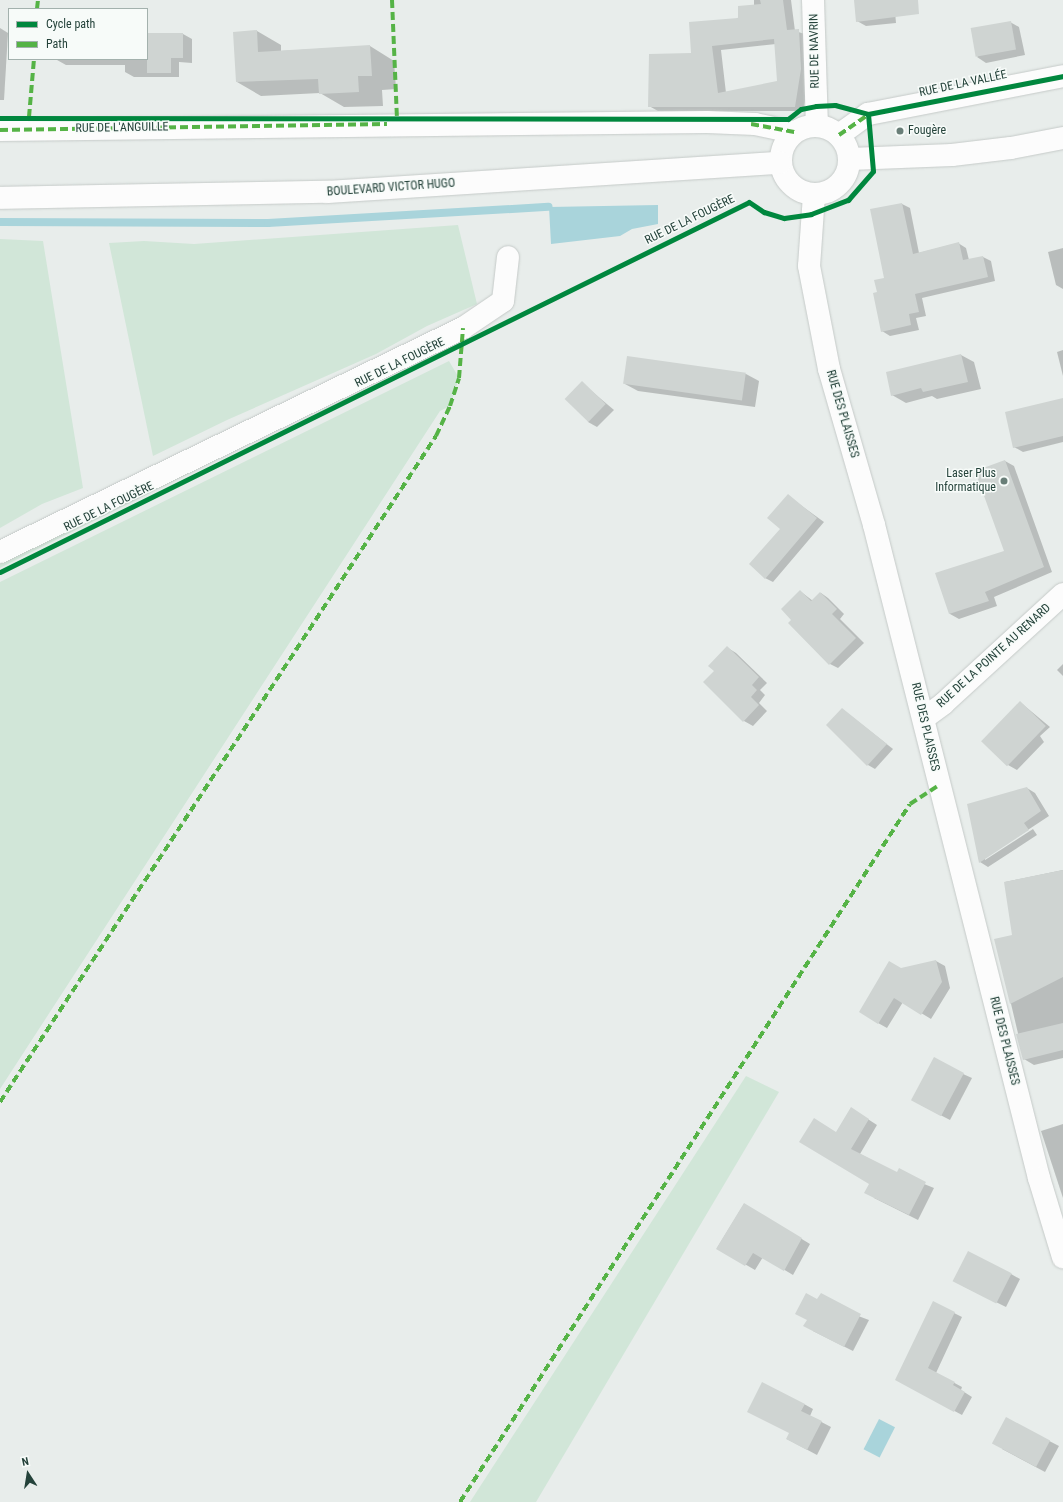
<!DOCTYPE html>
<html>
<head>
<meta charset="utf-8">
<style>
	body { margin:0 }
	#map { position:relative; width:1063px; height:1502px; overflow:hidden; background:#e8edeb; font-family:"Roboto Condensed",sans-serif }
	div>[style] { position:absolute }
	.green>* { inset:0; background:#d1e6d8 }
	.water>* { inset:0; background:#a9d4db; transform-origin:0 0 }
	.shadow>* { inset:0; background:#0003 }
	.stream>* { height:8px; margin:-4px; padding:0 4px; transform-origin:4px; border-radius:4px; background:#a9d4db }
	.building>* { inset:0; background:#cfd4d2; transform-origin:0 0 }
	.roads { filter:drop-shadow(0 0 1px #c5cac8) drop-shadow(0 0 1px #c5cac8) }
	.minor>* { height:22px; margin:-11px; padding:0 11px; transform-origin:11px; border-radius:11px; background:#fcfcfc }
	.secondary>* { height:22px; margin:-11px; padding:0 11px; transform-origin:11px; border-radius:11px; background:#fcfcfc }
	.secondary>.ring { margin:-11px; padding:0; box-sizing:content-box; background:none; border:22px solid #fcfcfc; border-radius:50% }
	.quiet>* { height:4px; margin-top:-2px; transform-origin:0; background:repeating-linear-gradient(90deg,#55b346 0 8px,transparent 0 12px) }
	.cycleway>* { height:5px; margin:-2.5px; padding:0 2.5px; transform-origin:2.5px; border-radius:2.5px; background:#00873e }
	.dots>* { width:11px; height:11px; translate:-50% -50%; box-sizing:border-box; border:2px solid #f7fbf9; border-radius:50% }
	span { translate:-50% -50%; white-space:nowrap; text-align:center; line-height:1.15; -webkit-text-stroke:3px #f7fbf9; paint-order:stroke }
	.street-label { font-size:12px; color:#24423a }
	.poi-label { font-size:12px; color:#24423a }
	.left { translate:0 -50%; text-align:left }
	.right { translate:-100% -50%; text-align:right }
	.legend { position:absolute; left:8px; top:8px; width:140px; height:52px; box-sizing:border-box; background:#f7fbf9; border:1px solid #a3b1ad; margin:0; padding:5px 7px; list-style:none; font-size:12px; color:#24423a }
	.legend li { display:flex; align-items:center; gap:8px; height:20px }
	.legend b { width:20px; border:1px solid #a3b1ad }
	.north { position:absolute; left:8px; top:1454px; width:40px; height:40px; -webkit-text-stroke:3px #f7fbf9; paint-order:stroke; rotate:348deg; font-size:11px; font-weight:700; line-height:16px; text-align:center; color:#24423a }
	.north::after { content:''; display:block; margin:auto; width:14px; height:18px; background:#24423a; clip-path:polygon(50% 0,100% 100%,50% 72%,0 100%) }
</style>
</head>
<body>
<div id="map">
	<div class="green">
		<i style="clip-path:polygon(458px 225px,477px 304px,427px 326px,376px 354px,227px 420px,153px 456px,109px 243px,144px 241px,194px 244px)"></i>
		<i style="clip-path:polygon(0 239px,43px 241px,83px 488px,42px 504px,0 528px)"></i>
		<i style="clip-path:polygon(437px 349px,0 568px,0 558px)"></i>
		<i style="clip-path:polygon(449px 361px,459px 378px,450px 406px,440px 411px,0 1089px,0 582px)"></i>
		<i style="clip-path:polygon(746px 1076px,779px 1092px,536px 1502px,470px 1502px)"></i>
	</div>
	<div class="water">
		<i style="clip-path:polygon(658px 205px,658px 224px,632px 229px,620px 236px,551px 244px,549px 207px)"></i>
		<i style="left:879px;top:1419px;width:18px;height:34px;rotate:27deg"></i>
	</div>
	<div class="shadow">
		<i style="clip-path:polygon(evenodd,754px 0,791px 0,795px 31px,808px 35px,810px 75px,803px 111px,658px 111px,649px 106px,692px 54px,754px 5px,754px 0,776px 44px,778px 82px,726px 93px,721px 50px,776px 44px)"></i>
		<i style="clip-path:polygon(855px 0,894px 0,896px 23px,866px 26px,857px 21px)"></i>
		<i style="clip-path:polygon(1010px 22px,1019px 27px,1025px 55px,986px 63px,977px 57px)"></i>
		<i style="clip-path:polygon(0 28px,8px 33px,4px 100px,0 100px)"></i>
		<i style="clip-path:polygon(257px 31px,281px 45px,281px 51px,370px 46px,394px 61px,396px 89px,382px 90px,383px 106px,344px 107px,320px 93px,261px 96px,237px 82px)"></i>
		<i style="clip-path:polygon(147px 34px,183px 34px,192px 39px,192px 63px,179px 62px,179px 77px,134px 77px,125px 72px,125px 65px,66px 65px,57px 60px,147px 59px)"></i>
		<i style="clip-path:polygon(902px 204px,910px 208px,919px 253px,958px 243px,966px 248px,969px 260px,983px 257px,991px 261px,995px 281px,922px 298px,926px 316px,916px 318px,919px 330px,890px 336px,882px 331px,879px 293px,885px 279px)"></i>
		<i style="clip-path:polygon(1063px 248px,1063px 289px,1056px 285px,1048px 252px)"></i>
		<i style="clip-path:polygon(1063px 350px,1063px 376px,1057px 352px)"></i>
		<i style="clip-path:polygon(961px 355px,974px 362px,981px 389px,937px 399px,932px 396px,906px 403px,892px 395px)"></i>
		<i style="clip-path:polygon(746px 374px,759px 381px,755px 407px,638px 391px,625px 384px)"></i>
		<i style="clip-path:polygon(582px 383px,614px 410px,597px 427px,588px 422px)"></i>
		<i style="clip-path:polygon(1063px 399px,1063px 442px,1023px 452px,1014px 447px)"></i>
		<i style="clip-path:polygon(1005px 461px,1014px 466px,1052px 572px,994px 597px,997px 606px,959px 619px,950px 614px,936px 574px,1006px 552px)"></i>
		<i style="clip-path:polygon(788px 496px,824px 522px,773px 582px,765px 578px,781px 528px)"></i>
		<i style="clip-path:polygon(800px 591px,813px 601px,821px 593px,828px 598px,844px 614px,840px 619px,864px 643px,838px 668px,830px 664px,793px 620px)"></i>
		<i style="clip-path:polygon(728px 648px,736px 653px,767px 683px,760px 690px,765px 695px,759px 703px,767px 711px,753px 726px,744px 721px)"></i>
		<i style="clip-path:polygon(1063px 664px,1063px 676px,1057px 670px)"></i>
		<i style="clip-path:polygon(1020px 702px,1050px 727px,1040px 736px,1044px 742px,1017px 770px,1008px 765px)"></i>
		<i style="clip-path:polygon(842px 709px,893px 749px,875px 769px,868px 765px)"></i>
		<i style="clip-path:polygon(1027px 788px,1035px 793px,1049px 816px,985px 858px,985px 860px,1033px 829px,1037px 835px,988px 867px,980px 862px)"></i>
		<i style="clip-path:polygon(1063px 870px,1063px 1058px,1034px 1065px,1024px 1059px,996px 940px,1014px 936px,1005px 882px)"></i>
		<i style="clip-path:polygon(936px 961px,945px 966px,950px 988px,931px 1019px,903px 1002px,887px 1028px,878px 1023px,901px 969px)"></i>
		<i style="clip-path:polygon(963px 1074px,972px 1078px,950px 1120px,921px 1105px)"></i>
		<i style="clip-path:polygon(860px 1114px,877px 1125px,860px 1154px,897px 1173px,934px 1188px,918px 1220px,874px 1198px,870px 1184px,837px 1133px)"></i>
		<i style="clip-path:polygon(1063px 1124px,1063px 1198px,1041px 1131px)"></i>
		<i style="clip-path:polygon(744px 1204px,810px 1244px,793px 1275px,763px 1257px,755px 1270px,717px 1248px)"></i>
		<i style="clip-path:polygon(1011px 1274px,1020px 1279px,1006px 1307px,963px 1286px)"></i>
		<i style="clip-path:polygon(818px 1301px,869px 1320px,853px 1351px,813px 1331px)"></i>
		<i style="clip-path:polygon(954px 1313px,962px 1317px,936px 1373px,962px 1387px,961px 1390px,972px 1397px,962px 1415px,904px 1384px)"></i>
		<i style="clip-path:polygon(804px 1404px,813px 1409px,810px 1416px,831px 1427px,817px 1455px,787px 1439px)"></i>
		<i style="clip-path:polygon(1007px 1419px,1059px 1446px,1045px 1472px,1002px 1449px)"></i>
	</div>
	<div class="stream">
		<i style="left:0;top:222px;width:268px;rotate:0.2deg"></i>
		<i style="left:268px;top:223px;width:281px;rotate:-3.3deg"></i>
	</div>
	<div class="building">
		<i style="clip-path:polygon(evenodd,760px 0,783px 0,787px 30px,799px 29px,801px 69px,795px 107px,648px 107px,649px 54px,691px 53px,689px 22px,738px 18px,738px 6px,761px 4px,760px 0,774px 39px,777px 81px,718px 93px,712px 46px,774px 39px)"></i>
		<i style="clip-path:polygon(854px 0,918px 0,919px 14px,856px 22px)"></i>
		<i style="left:1011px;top:21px;width:29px;height:41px;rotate:80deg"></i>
		<i style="clip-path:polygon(257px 30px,258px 52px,370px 45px,372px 76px,358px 76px,359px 92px,319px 94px,318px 79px,236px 82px,233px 32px)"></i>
		<i style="clip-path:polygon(147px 33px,183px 33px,183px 58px,171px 58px,171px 73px,147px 73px)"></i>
		<i style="clip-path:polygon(902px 203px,913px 254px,959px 242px,963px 260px,983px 256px,988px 277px,915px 294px,919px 312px,909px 314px,911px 325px,881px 332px,873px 293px,877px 292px,874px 280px,884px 278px,870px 209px)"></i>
		<i style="clip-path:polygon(961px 354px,968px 382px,923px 392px,921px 388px,891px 396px,886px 372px)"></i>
		<i style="left:627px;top:356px;width:120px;height:28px;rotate:8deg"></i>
		<i style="left:582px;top:381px;width:33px;height:25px;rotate:44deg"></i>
		<i style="clip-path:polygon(1063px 398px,1063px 436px,1013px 448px,1005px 412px)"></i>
		<i style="clip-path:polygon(1005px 460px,1044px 567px,985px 592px,989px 601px,949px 614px,935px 573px,1004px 551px,975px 471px)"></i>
		<i style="clip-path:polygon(788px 494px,817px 518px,765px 579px,749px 564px,780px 529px,767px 518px)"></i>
		<i style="clip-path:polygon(800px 590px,811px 601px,820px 592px,837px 609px,832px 614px,856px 638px,829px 665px,788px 623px,791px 620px,781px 609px)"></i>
		<i style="clip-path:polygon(727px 646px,759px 677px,752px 685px,757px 690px,751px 697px,759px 705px,743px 722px,703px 682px,714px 671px,708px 666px)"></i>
		<i style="left:1020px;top:701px;width:36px;height:56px;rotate:44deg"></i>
		<i style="clip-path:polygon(842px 708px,887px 744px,867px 766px,826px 725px)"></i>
		<i style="clip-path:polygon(1027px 787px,1041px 811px,1024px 823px,1029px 830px,979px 863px,967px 804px)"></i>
		<i style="clip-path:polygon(1063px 870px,1063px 977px,1010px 1004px,994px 939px,1012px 935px,1004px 882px)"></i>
		<i style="clip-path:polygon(936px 960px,942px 982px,921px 1015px,894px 998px,878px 1024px,859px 1012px,889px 961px,901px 968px)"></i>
		<i style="clip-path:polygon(1063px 1023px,1063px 1050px,1023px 1060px,1016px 1034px)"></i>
		<i style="left:934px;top:1057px;width:34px;height:49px;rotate:28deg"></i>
		<i style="clip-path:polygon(851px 1107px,869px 1119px,851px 1149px,897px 1172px,899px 1168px,926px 1182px,909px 1215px,864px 1193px,869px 1184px,799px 1142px,814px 1118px,836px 1132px)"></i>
		<i style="clip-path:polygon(744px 1203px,802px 1238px,784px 1271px,753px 1253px,745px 1266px,716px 1249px)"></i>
		<i style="left:968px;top:1251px;width:49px;height:34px;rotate:27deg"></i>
		<i style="clip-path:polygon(806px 1293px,817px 1299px,821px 1293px,861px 1314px,844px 1347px,803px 1326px,807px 1320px,795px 1314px)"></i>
		<i style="clip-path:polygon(933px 1301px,955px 1312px,928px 1368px,955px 1382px,953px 1385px,965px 1392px,954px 1412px,895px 1380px)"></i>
		<i style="clip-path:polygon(762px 1382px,805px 1404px,801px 1411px,822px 1421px,807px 1450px,786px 1439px,789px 1433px,747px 1412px)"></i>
		<i style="left:1006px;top:1417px;width:50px;height:30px;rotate:28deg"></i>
	</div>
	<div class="roads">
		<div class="minor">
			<i style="left:813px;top:0;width:126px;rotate:88.2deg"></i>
			<i style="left:0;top:130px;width:707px;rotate:-0.65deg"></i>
			<i style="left:707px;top:122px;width:48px;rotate:2.4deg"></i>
			<i style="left:755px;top:124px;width:40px;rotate:12deg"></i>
			<i style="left:839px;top:135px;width:36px;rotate:-36deg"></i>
			<i style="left:868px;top:114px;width:199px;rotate:-11deg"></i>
			<i style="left:814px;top:195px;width:71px;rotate:94deg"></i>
			<i style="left:809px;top:266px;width:105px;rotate:79deg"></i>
			<i style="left:829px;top:369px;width:162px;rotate:73.9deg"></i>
			<i style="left:874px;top:525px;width:674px;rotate:75.82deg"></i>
			<i style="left:1039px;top:1178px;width:83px;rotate:73.1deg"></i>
			<i style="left:0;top:552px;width:514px;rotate:-25.82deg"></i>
			<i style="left:463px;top:328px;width:48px;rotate:-34deg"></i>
			<i style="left:503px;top:301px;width:44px;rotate:-83.5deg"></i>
			<i style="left:924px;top:718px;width:24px;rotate:-36deg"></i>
			<i style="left:943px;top:704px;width:163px;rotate:-42.5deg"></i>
		</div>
		<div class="secondary">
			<i class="ring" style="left:781px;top:126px;width:46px;height:46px"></i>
			<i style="left:850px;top:159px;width:102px;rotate:-2.2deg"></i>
			<i style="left:952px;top:155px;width:59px;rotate:-6.8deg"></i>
			<i style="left:1011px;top:148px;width:53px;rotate:-10.9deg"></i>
			<i style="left:0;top:198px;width:327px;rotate:-1.1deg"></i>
			<i style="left:327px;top:192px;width:454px;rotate:-3.7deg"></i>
		</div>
	</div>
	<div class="quiet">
		<i style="left:392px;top:0;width:117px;rotate:87.6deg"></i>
		<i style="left:37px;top:9px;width:9px;rotate:-84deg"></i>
		<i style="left:29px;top:117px;width:58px;rotate:-85.1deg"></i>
		<i style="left:751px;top:124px;width:44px;rotate:10.5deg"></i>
		<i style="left:0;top:130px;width:387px;rotate:-0.9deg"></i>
		<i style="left:839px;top:135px;width:37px;rotate:-35deg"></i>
		<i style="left:0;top:1102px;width:796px;rotate:-56.79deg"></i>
		<i style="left:436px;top:436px;width:33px;rotate:-65deg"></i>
		<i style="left:450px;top:406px;width:29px;rotate:-72deg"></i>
		<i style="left:459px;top:378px;width:50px;rotate:-85.4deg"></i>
		<i style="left:460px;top:1502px;width:830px;rotate:-57.19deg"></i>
		<i style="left:910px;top:804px;width:35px;rotate:-33deg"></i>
	</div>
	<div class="cycleway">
		<i style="left:0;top:118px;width:788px;rotate:0.07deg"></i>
		<i style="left:788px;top:119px;width:16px;rotate:-38deg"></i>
		<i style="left:801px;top:109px;width:15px;rotate:-11deg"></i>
		<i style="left:816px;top:106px;width:19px;rotate:-3deg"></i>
		<i style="left:835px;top:105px;width:34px;rotate:15deg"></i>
		<i style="left:868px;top:114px;width:199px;rotate:-11deg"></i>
		<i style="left:0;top:572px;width:835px;rotate:-26.29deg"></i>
		<i style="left:749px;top:202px;width:18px;rotate:34deg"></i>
		<i style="left:764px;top:212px;width:21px;rotate:17deg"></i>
		<i style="left:784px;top:218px;width:27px;rotate:-8deg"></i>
		<i style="left:811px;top:214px;width:40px;rotate:-21deg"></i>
		<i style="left:848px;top:200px;width:38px;rotate:-49deg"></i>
		<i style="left:873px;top:171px;width:57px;rotate:-95deg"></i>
	</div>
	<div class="dots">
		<i style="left:900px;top:131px;background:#697e78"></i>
		<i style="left:1004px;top:481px;background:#697e78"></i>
	</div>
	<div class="street-label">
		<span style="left:815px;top:51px;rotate:-91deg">RUE DE NAVRIN</span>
		<span style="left:963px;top:84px;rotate:-12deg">RUE DE LA VALLÉE</span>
		<span style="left:122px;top:128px;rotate:-1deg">RUE DE L'ANGUILLE</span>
		<span style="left:391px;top:188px;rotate:-4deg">BOULEVARD VICTOR HUGO</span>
		<span style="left:690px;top:220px;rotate:-26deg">RUE DE LA FOUGÈRE</span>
		<span style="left:400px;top:363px;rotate:-26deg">RUE DE LA FOUGÈRE</span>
		<span style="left:842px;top:414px;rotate:74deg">RUE DES PLAISSES</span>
		<span style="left:109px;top:507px;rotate:-26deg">RUE DE LA FOUGÈRE</span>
		<span style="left:994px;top:656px;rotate:-42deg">RUE DE LA POINTE AU RENARD</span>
		<span style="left:925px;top:727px;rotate:77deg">RUE DES PLAISSES</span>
		<span style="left:1004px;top:1041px;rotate:76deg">RUE DES PLAISSES</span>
	</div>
	<div class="poi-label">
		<span class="left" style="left:908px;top:131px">Fougère</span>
		<span class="right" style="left:996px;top:481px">Laser Plus<br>Informatique</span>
	</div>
	<ul class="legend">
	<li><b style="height:5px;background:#00873e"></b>Cycle path</li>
	<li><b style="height:5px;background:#55b346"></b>Path</li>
	</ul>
	<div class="north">N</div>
</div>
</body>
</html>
